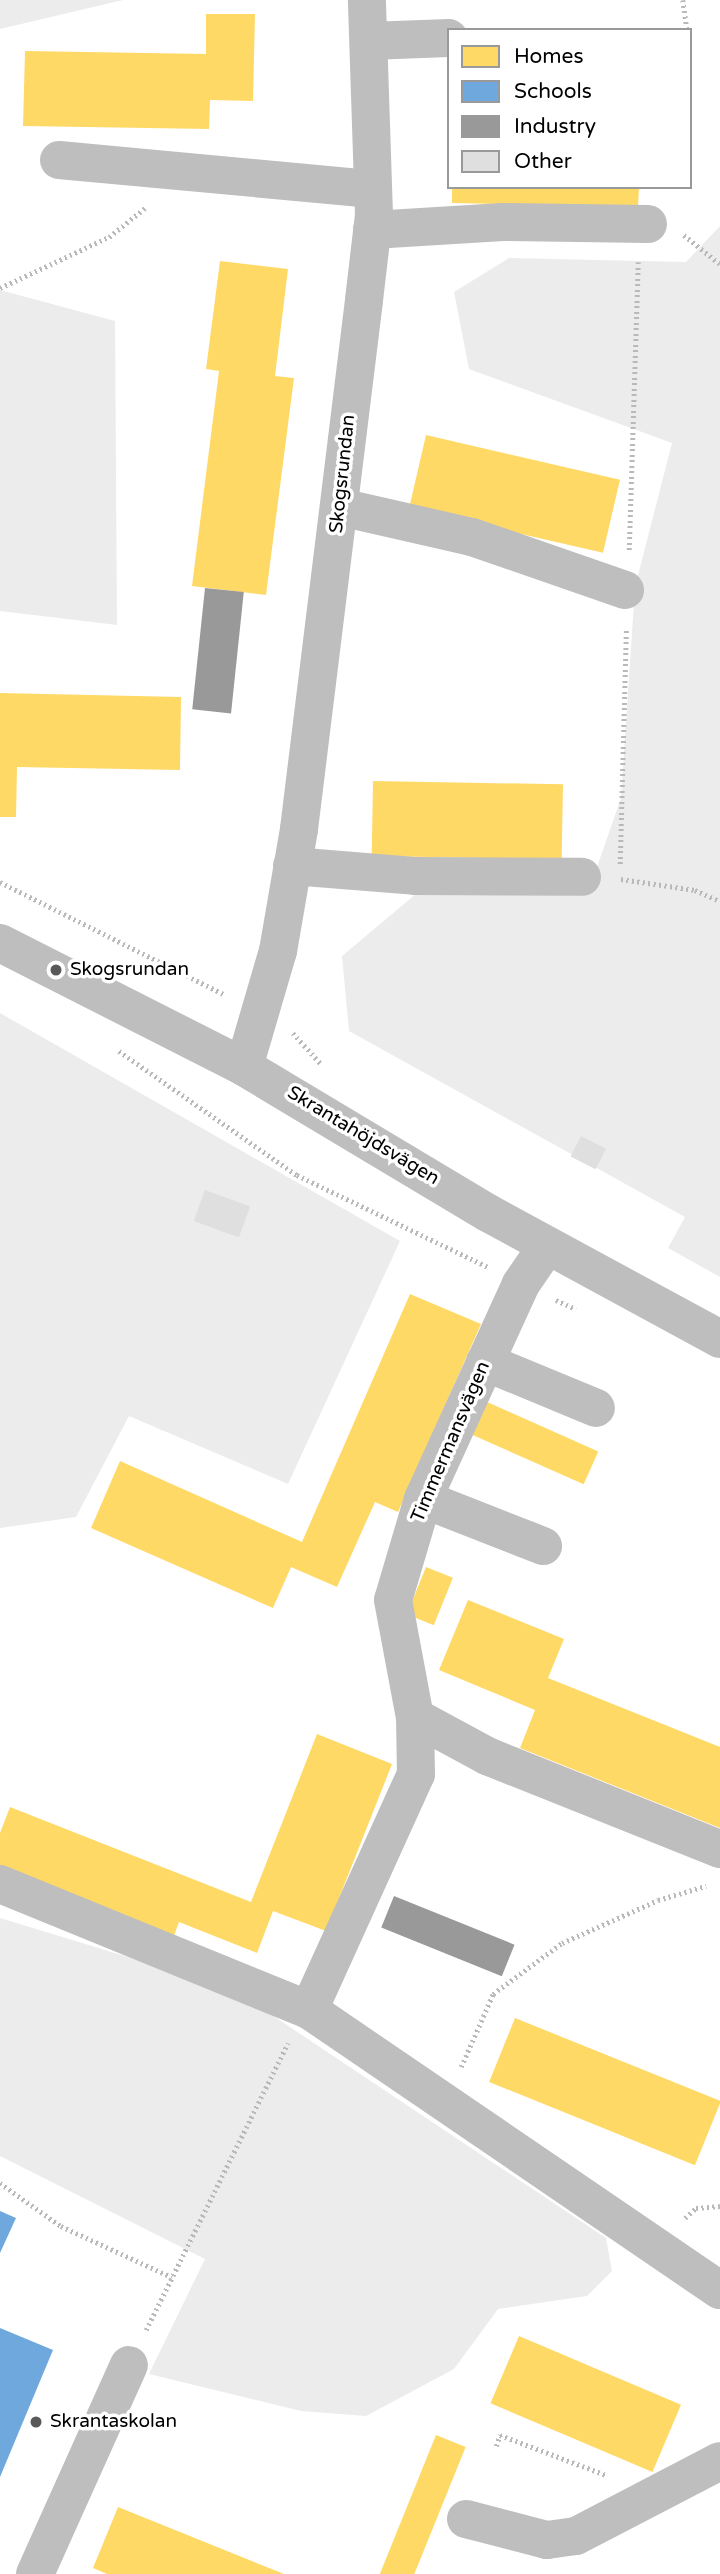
<!DOCTYPE html>
<html>
<head>
<meta charset="utf-8">
<style>
	body { margin:0 }
	#map { position:relative; width:720px; height:2574px; overflow:hidden; background:#fff; font-family:"Varela Round",sans-serif }
	div>[style] { position:absolute }
	.green>* { inset:0; background:#ececec }
	.homes>* { inset:0; background:#ffd966; transform-origin:0 0 }
	.schools>* { inset:0; background:#6fa8dc }
	.industry>* { inset:0; background:#999; transform-origin:0 0 }
	.building>* { inset:0; background:#dfdfdf; transform-origin:0 0 }
	.path>* { height:4.5px; margin-top:-2.25px; transform-origin:0; background:repeating-linear-gradient(90deg,#b9b9b9 0 2px,transparent 0 5.5px) }
	.minor>* { height:38px; margin:-19px; padding:0 19px; transform-origin:19px; border-radius:19px; background:#bebebe }
	.dots>* { width:19px; height:19px; translate:-50% -50%; box-sizing:border-box; border:4px solid #fff; border-radius:50% }
	span { translate:-50% -50%; white-space:nowrap; text-align:center; line-height:1.15; -webkit-text-stroke:7px #fff; paint-order:stroke }
	.street-label { font-size:19px; color:#000 }
	.poi-label { font-size:19px; color:#000 }
	.left { translate:0 -50%; text-align:left }
	.legend { position:absolute; left:447px; top:28px; width:245px; height:161px; box-sizing:border-box; background:#fff; border:2px solid #999; margin:0; padding:9px 12px; list-style:none; font-size:21px; color:#000 }
	.legend li { display:flex; align-items:center; gap:14px; height:35px }
	.legend b { width:35px; border:2px solid #999 }
</style>
</head>
<body>
<div id="map">
	<div class="green">
		<i style="clip-path:polygon(0 0,123px 0,0 29px)"></i>
		<i style="clip-path:polygon(720px 226px,720px 1277px,668px 1248px,685px 1217px,349px 1031px,342px 956px,423px 888px,596px 870px,621px 798px,635px 587px,672px 443px,469px 369px,454px 292px,509px 258px,686px 262px)"></i>
		<i style="clip-path:polygon(0 290px,115px 321px,117px 625px,0 611px)"></i>
		<i style="clip-path:polygon(0 1013px,400px 1241px,288px 1484px,129px 1416px,76px 1517px,0 1528px)"></i>
		<i style="clip-path:polygon(0 1918px,233px 1989px,606px 2238px,612px 2271px,587px 2296px,498px 2309px,454px 2369px,366px 2416px,301px 2411px,149px 2374px,205px 2259px,0 2156px)"></i>
	</div>
	<div class="homes">
		<i style="clip-path:polygon(206px 14px,255px 14px,253px 101px,210px 100px,209px 129px,23px 126px,25px 51px,206px 54px)"></i>
		<i style="clip-path:polygon(452px 187px,639px 187px,638px 207px,452px 203px)"></i>
		<i style="clip-path:polygon(220px 261px,288px 269px,275px 376px,294px 378px,266px 595px,192px 586px,219px 371px,206px 369px)"></i>
		<i style="left:426px;top:435px;width:199px;height:75px;rotate:13deg"></i>
		<i style="clip-path:polygon(0 693px,181px 697px,180px 770px,17px 767px,16px 817px,0 817px)"></i>
		<i style="left:373px;top:781px;width:190px;height:75px;rotate:1deg"></i>
		<i style="clip-path:polygon(410px 1294px,481px 1324px,398px 1512px,375px 1502px,337px 1587px,291px 1567px,273px 1608px,91px 1528px,120px 1461px,302px 1542px)"></i>
		<i style="left:485px;top:1401px;width:124px;height:36px;rotate:24deg"></i>
		<i style="left:426px;top:1567px;width:29px;height:51px;rotate:22deg"></i>
		<i style="clip-path:polygon(468px 1600px,564px 1639px,548px 1678px,720px 1747px,720px 1828px,520px 1748px,535px 1710px,439px 1670px)"></i>
		<i style="clip-path:polygon(317px 1734px,392px 1764px,326px 1931px,273px 1911px,257px 1953px,179px 1922px,172px 1941px,0 1873px,0 1833px,10px 1807px,251px 1902px)"></i>
		<i style="left:515px;top:2018px;width:222px;height:69px;rotate:22deg"></i>
		<i style="left:519px;top:2336px;width:176px;height:73px;rotate:23deg"></i>
		<i style="left:436px;top:2435px;width:32px;height:150px;rotate:22deg"></i>
		<i style="clip-path:polygon(118px 2507px,284px 2574px,107px 2574px,93px 2568px)"></i>
	</div>
	<div class="schools">
		<i style="clip-path:polygon(0 2211px,16px 2218px,0 2253px)"></i>
		<i style="clip-path:polygon(0 2328px,53px 2350px,0 2477px)"></i>
	</div>
	<div class="industry">
		<i style="left:205px;top:588px;width:39px;height:122px;rotate:6deg"></i>
		<i style="left:394px;top:1896px;width:130px;height:34px;rotate:22deg"></i>
	</div>
	<div class="building">
		<i style="left:581px;top:1136px;width:28px;height:23px;rotate:27deg"></i>
		<i style="left:205px;top:1190px;width:48px;height:33px;rotate:20deg"></i>
	</div>
	<div class="path">
		<i style="left:683px;top:0;width:30px;rotate:82deg"></i>
		<i style="left:684px;top:235px;width:46px;rotate:38.9deg"></i>
		<i style="left:0;top:288px;width:120px;rotate:-25.1deg"></i>
		<i style="left:109px;top:237px;width:46px;rotate:-38.9deg"></i>
		<i style="left:629px;top:550px;width:288px;rotate:-88.2deg"></i>
		<i style="left:620px;top:864px;width:236px;rotate:-88.5deg"></i>
		<i style="left:621px;top:879px;width:75px;rotate:8.5deg"></i>
		<i style="left:695px;top:890px;width:27px;rotate:24deg"></i>
		<i style="left:0;top:882px;width:250px;rotate:26.6deg"></i>
		<i style="left:293px;top:1033px;width:43px;rotate:47.8deg"></i>
		<i style="left:119px;top:1051px;width:217px;rotate:34.9deg"></i>
		<i style="left:297px;top:1175px;width:212px;rotate:25.7deg"></i>
		<i style="left:556px;top:1300px;width:22px;rotate:24deg"></i>
		<i style="left:461px;top:2067px;width:80px;rotate:-66.3deg"></i>
		<i style="left:493px;top:1994px;width:86px;rotate:-36.5deg"></i>
		<i style="left:562px;top:1943px;width:105px;rotate:-24.1deg"></i>
		<i style="left:658px;top:1900px;width:50px;rotate:-16.3deg"></i>
		<i style="left:0;top:2183px;width:75px;rotate:35.2deg"></i>
		<i style="left:61px;top:2226px;width:122px;rotate:24.7deg"></i>
		<i style="left:685px;top:2218px;width:15px;rotate:-42deg"></i>
		<i style="left:696px;top:2208px;width:24px;rotate:-5deg"></i>
		<i style="left:146px;top:2330px;width:320px;rotate:-63.7deg"></i>
		<i style="left:496px;top:2446px;width:12px;rotate:-70deg"></i>
		<i style="left:500px;top:2435px;width:113px;rotate:20.7deg"></i>
	</div>
	<div class="minor">
		<i style="left:369px;top:41px;width:80px;rotate:-2.1deg"></i>
		<i style="left:59px;top:160px;width:315px;rotate:5.3deg"></i>
		<i style="left:372px;top:230px;width:131px;rotate:-3.5deg"></i>
		<i style="left:503px;top:222px;width:145px;rotate:0.8deg"></i>
		<i style="left:340px;top:507px;width:135px;rotate:12.8deg"></i>
		<i style="left:472px;top:537px;width:162px;rotate:19.1deg"></i>
		<i style="left:292px;top:866px;width:123px;rotate:4.6deg"></i>
		<i style="left:415px;top:876px;width:167px;rotate:0.3deg"></i>
		<i style="left:0;top:943px;width:274px;rotate:26.9deg"></i>
		<i style="left:244px;top:1067px;width:284px;rotate:30.9deg"></i>
		<i style="left:488px;top:1213px;width:264px;rotate:28.5deg"></i>
		<i style="left:244px;top:1067px;width:121px;rotate:-73.7deg"></i>
		<i style="left:278px;top:951px;width:124px;rotate:-80.2deg"></i>
		<i style="left:299px;top:829px;width:533px;rotate:-82.99deg"></i>
		<i style="left:364px;top:300px;width:86px;rotate:-83.3deg"></i>
		<i style="left:374px;top:215px;width:215px;rotate:-91.9deg"></i>
		<i style="left:547px;top:1246px;width:46px;rotate:124.4deg"></i>
		<i style="left:521px;top:1284px;width:236px;rotate:114.5deg"></i>
		<i style="left:423px;top:1499px;width:105px;rotate:106.5deg"></i>
		<i style="left:393px;top:1600px;width:119px;rotate:79.4deg"></i>
		<i style="left:415px;top:1717px;width:57px;rotate:89deg"></i>
		<i style="left:416px;top:1774px;width:259px;rotate:114.4deg"></i>
		<i style="left:309px;top:2010px;width:497px;rotate:34.3deg"></i>
		<i style="left:485px;top:1362px;width:120px;rotate:22.5deg"></i>
		<i style="left:423px;top:1499px;width:129px;rotate:21.4deg"></i>
		<i style="left:415px;top:1717px;width:82px;rotate:28.4deg"></i>
		<i style="left:487px;top:1756px;width:251px;rotate:21.8deg"></i>
		<i style="left:0;top:1884px;width:334px;rotate:22.2deg"></i>
		<i style="left:466px;top:2519px;width:84px;rotate:14.5deg"></i>
		<i style="left:547px;top:2540px;width:29px;rotate:-8deg"></i>
		<i style="left:576px;top:2536px;width:162px;rotate:-27.5deg"></i>
		<i style="left:35px;top:2574px;width:229px;rotate:-65.8deg"></i>
	</div>
	<div class="dots">
		<i style="left:56px;top:970px;background:#595959"></i>
		<i style="left:36px;top:2422px;background:#595959"></i>
	</div>
	<div class="street-label">
		<span style="left:343px;top:474px;rotate:-84deg">Skogsrundan</span>
		<span style="left:363px;top:1136px;rotate:31deg">Skrantahöjdsvägen</span>
		<span style="left:451px;top:1442px;rotate:-67deg">Timmermansvägen</span>
	</div>
	<div class="poi-label">
		<span class="left" style="left:70px;top:970px">Skogsrundan</span>
		<span class="left" style="left:50px;top:2422px">Skrantaskolan</span>
	</div>
	<ul class="legend">
	<li><b style="height:19px;background:#ffd966"></b>Homes</li>
	<li><b style="height:19px;background:#6fa8dc"></b>Schools</li>
	<li><b style="height:19px;background:#999"></b>Industry</li>
	<li><b style="height:19px;background:#dfdfdf"></b>Other</li>
	</ul>
</div>
</body>
</html>
